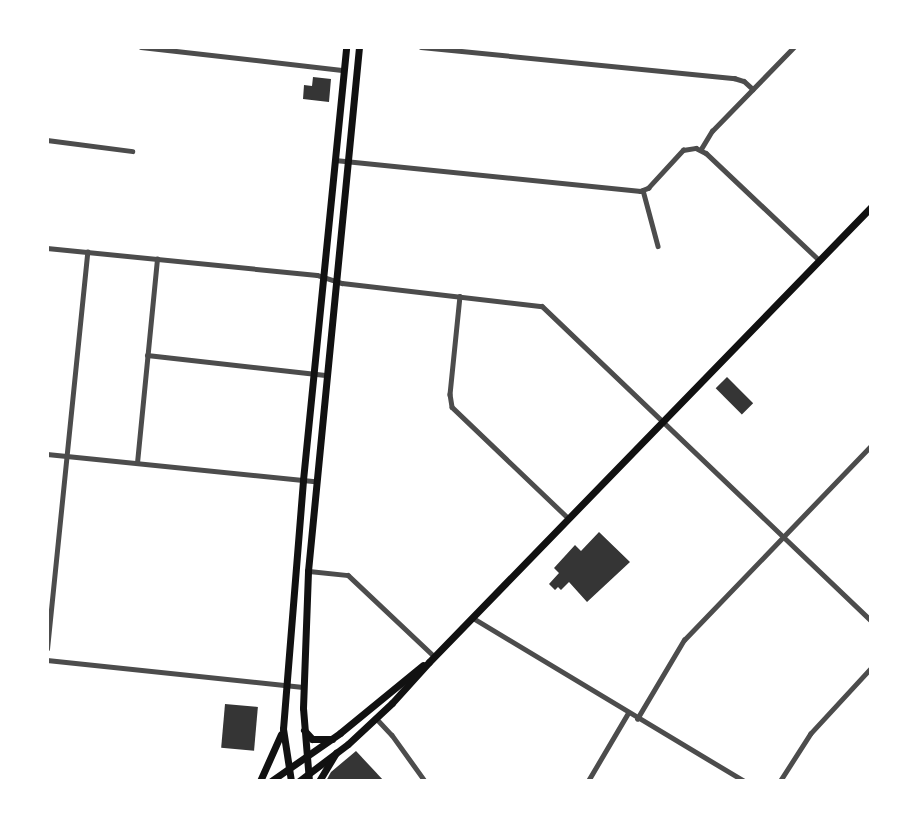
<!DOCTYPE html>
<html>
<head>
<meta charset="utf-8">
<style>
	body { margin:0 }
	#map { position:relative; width:918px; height:828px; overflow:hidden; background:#fff; font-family:"PT Sans",sans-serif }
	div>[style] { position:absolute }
	.building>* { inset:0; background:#353535; transform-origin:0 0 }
	.minor>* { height:4.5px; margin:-2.25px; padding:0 2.25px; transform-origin:2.25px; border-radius:2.25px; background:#4c4c4c }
	.primary>* { height:7px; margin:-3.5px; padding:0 3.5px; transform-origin:3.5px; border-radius:3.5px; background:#111 }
	.trunk>* { height:7px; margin:-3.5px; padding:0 3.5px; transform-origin:3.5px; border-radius:3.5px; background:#111 }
	span { translate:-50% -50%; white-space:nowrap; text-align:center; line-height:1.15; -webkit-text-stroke:7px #fff; paint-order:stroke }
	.frame { position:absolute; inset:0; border:49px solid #fff; pointer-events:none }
</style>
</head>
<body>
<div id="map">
	<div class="building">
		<i style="clip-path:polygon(313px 77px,331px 79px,329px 102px,303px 99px,304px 85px,312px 86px)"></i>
		<i style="left:727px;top:377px;width:37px;height:16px;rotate:45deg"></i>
		<i style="clip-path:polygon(599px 532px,630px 562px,587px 602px,569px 582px,561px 590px,558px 587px,555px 590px,549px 584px,559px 573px,554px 568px,575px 545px,581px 551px)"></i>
		<i style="left:225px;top:704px;width:33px;height:44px;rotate:5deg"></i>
		<i style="clip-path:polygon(356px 751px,384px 781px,326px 781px,331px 772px)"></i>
	</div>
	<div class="minor">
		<i style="left:141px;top:47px;width:204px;rotate:6.5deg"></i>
		<i style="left:421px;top:47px;width:315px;rotate:5.7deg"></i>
		<i style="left:734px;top:78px;width:10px;rotate:17deg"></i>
		<i style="left:744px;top:81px;width:12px;rotate:42deg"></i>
		<i style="left:47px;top:140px;width:86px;rotate:7.4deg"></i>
		<i style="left:701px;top:149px;width:21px;rotate:-59deg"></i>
		<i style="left:712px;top:131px;width:117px;rotate:-45.7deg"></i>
		<i style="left:335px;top:160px;width:307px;rotate:5.8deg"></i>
		<i style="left:640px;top:191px;width:9px;rotate:-21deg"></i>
		<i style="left:648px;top:188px;width:52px;rotate:-47.4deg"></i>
		<i style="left:683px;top:150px;width:13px;rotate:-9deg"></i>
		<i style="left:696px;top:148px;width:11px;rotate:27deg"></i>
		<i style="left:706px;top:153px;width:156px;rotate:43.4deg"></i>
		<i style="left:643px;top:190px;width:58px;rotate:75deg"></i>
		<i style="left:47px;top:248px;width:271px;rotate:5.7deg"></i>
		<i style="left:317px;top:275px;width:26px;rotate:18deg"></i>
		<i style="left:342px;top:283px;width:201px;rotate:6.6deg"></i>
		<i style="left:542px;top:306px;width:455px;rotate:43.7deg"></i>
		<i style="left:460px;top:296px;width:99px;rotate:95.8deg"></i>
		<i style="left:450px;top:394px;width:13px;rotate:81deg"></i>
		<i style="left:452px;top:407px;width:161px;rotate:43.7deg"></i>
		<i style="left:147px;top:355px;width:179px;rotate:6.4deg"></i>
		<i style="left:47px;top:454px;width:269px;rotate:5.8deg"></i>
		<i style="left:137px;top:463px;width:205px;rotate:-84.4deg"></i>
		<i style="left:309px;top:571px;width:39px;rotate:6deg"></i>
		<i style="left:348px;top:575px;width:118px;rotate:43.3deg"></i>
		<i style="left:473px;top:618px;width:316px;rotate:31deg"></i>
		<i style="left:47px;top:649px;width:399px;rotate:-84.2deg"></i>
		<i style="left:47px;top:660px;width:257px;rotate:6deg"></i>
		<i style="left:376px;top:718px;width:23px;rotate:47deg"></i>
		<i style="left:392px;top:735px;width:57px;rotate:54.3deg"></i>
		<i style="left:637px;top:719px;width:92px;rotate:-59.3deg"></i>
		<i style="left:684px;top:640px;width:269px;rotate:-46.1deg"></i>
		<i style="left:588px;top:781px;width:79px;rotate:-59.5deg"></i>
		<i style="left:780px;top:781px;width:56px;rotate:-57.4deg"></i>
		<i style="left:810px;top:734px;width:90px;rotate:-47.3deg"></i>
	</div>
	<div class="primary">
		<i style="left:271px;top:781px;width:84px;rotate:-34.8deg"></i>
		<i style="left:340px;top:733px;width:107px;rotate:-39.3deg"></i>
		<i style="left:299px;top:781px;width:61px;rotate:-37.1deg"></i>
		<i style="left:348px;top:744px;width:60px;rotate:-43deg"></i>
		<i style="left:392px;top:703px;width:55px;rotate:-47.9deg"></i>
		<i style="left:429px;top:662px;width:634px;rotate:-45.83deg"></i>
	</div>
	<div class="trunk">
		<i style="left:304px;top:730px;width:12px;rotate:48deg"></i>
		<i style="left:312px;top:739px;width:20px"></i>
		<i style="left:260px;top:781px;width:51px;rotate:-65.9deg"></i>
		<i style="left:291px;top:781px;width:53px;rotate:-98.7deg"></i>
		<i style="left:283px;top:729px;width:250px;rotate:-85.4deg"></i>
		<i style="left:303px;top:480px;width:435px;rotate:-84.3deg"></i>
		<i style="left:309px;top:781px;width:73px;rotate:-94.7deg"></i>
		<i style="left:303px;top:708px;width:137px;rotate:-87.9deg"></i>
		<i style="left:308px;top:571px;width:526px;rotate:-84.44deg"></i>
		<i style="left:319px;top:781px;width:33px;rotate:-59deg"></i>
	</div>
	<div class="frame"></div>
</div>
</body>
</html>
